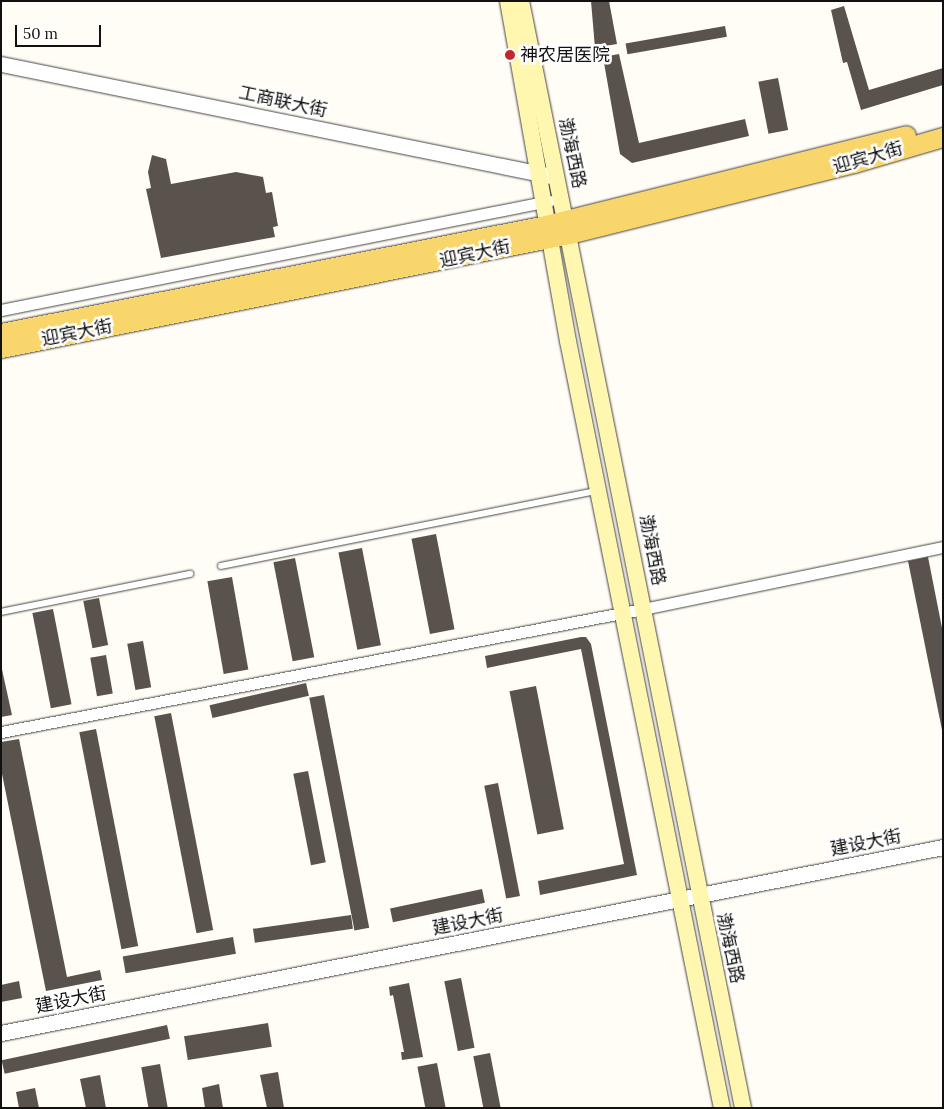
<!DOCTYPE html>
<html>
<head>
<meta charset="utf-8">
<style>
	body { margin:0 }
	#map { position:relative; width:944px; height:1109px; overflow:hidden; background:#fffdf5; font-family:Lora,"Noto Sans SC",serif }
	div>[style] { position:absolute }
	.building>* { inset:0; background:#5a524d; transform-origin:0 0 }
	.roads { filter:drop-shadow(0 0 1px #444) drop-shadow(0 0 1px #444) }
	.service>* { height:5.5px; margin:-2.75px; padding:0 2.75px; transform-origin:2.75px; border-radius:2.75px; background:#fff }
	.minor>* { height:11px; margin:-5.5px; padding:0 5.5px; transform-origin:5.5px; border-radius:5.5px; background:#fff }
	.tertiary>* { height:15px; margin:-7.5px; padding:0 7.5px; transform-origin:7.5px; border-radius:7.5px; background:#fff }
	.secondary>* { height:16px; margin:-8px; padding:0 8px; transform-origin:8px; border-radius:8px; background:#fff6b0 }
	.primary>* { height:19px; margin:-9.5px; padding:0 9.5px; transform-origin:9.5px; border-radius:9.5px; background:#f9d66b }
	.dots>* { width:14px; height:14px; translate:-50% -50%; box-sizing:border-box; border:2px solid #fff; border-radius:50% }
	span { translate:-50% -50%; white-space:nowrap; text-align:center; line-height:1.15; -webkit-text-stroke:5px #fff; paint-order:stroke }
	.poi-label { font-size:18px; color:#111 }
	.left { translate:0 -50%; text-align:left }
	.street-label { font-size:18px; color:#111 }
	.frame { position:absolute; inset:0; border:2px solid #111; pointer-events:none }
	.scale { position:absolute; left:15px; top:25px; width:86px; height:22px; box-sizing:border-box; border:2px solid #111; border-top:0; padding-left:6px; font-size:15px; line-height:18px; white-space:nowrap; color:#111; -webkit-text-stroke:4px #fff; paint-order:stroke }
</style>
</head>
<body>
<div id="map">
	<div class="building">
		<i style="clip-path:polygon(591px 1px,609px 1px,617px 44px,595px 48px)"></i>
		<i style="clip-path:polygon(844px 6px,869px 90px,943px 68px,943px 85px,861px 110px,847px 62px,843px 63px,831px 10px)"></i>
		<i style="left:725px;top:26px;width:11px;height:101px;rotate:80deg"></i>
		<i style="clip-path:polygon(619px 54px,639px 143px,745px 119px,749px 136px,632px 163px,620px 154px,603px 57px)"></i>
		<i style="left:778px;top:78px;width:53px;height:20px;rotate:79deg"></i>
		<i style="clip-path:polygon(152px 155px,166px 159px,171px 184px,236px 172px,263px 177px,266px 193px,272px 192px,278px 226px,273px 227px,275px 237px,161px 258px,146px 189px,151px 188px,148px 172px)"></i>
		<i style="left:436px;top:534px;width:97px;height:25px;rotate:79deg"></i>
		<i style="left:362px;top:548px;width:99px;height:24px;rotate:79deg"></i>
		<i style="clip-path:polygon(928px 557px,943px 633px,942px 730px,908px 561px)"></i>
		<i style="left:295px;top:558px;width:101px;height:22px;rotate:79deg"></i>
		<i style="left:232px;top:577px;width:94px;height:25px;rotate:80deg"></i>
		<i style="left:99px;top:598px;width:48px;height:16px;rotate:79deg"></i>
		<i style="left:53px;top:609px;width:97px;height:21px;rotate:79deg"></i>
		<i style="clip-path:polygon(581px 637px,586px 637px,591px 644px,637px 875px,540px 895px,538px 881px,624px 864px,581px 649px,487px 668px,485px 656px)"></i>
		<i style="left:143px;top:641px;width:47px;height:16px;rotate:80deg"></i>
		<i style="left:106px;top:655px;width:39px;height:16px;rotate:80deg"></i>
		<i style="clip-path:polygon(1px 665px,12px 715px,1px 717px)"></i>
		<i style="left:306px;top:683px;width:13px;height:99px;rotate:77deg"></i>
		<i style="left:536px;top:686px;width:146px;height:27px;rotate:79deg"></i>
		<i style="left:324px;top:695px;width:237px;height:15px;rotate:79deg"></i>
		<i style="left:171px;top:713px;width:221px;height:17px;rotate:79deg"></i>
		<i style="left:96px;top:729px;width:221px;height:17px;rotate:79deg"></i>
		<i style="clip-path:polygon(19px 739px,67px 977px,100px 970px,102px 980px,46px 991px,1px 769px,1px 742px)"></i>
		<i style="left:308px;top:771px;width:93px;height:15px;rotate:79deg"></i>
		<i style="left:498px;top:783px;width:115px;height:14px;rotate:79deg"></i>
		<i style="left:482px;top:889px;width:14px;height:94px;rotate:78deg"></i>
		<i style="left:351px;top:915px;width:14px;height:99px;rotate:82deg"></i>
		<i style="left:233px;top:937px;width:17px;height:112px;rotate:80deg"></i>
		<i style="left:461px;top:978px;width:71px;height:17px;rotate:79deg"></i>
		<i style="clip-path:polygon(19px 981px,22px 998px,1px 1002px,1px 985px)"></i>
		<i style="clip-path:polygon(409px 983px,423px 1057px,402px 1060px,401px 1052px,404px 1052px,393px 995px,390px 996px,389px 987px)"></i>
		<i style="left:268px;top:1023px;width:24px;height:85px;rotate:81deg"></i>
		<i style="left:167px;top:1025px;width:14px;height:169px;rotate:78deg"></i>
		<i style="left:490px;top:1053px;width:56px;height:17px;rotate:79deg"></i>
		<i style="left:437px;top:1063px;width:46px;height:20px;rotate:79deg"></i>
		<i style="left:160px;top:1064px;width:45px;height:19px;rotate:80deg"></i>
		<i style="clip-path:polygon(278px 1072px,284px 1108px,267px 1108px,260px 1075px)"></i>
		<i style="clip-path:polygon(100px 1075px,106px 1108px,86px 1108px,80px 1079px)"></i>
		<i style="clip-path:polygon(219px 1084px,223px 1108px,205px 1108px,202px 1088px)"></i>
		<i style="clip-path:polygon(35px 1088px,39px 1108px,19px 1108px,16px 1092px)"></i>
	</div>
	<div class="roads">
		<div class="service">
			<i style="left:221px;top:566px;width:383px;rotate:-11.3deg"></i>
			<i style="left:1px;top:612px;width:193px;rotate:-11.4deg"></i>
		</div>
		<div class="minor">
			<i style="left:1px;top:310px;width:559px;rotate:-11.25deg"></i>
			<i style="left:1px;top:732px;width:654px;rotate:-10.85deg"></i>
			<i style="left:643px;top:609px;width:306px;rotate:-11.7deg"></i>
		</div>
		<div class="tertiary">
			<i style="left:1px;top:64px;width:566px;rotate:11.51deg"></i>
			<i style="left:1px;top:1033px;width:960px;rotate:-11.17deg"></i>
		</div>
		<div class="secondary">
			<i style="left:508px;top:1px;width:345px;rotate:80deg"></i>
			<i style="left:568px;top:341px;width:782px;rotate:78.65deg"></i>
			<i style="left:521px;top:1px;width:1129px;rotate:78.66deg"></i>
		</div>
		<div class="primary">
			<i style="left:1px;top:333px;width:556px;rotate:-11.21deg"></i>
			<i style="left:546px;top:225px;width:371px;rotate:-14deg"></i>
			<i style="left:1px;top:348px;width:579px;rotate:-11.35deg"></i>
			<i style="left:569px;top:234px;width:294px;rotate:-14deg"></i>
			<i style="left:854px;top:163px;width:93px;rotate:-16.3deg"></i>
		</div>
	</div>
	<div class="dots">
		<i style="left:510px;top:55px;background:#c4262e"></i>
	</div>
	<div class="poi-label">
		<span class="left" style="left:520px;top:55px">神农居医院</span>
	</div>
	<div class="street-label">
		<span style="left:283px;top:102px;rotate:12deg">工商联大街</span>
		<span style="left:572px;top:153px;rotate:78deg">渤海西路</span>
		<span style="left:868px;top:158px;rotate:-16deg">迎宾大街</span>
		<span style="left:475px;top:254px;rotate:-12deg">迎宾大街</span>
		<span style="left:77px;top:333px;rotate:-11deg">迎宾大街</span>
		<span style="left:652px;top:550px;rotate:79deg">渤海西路</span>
		<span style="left:866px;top:843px;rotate:-11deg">建设大街</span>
		<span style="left:468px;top:922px;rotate:-11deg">建设大街</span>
		<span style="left:730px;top:948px;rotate:78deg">渤海西路</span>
		<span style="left:71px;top:1000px;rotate:-11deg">建设大街</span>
	</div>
	<div class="frame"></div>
	<div class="scale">50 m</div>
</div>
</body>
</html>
